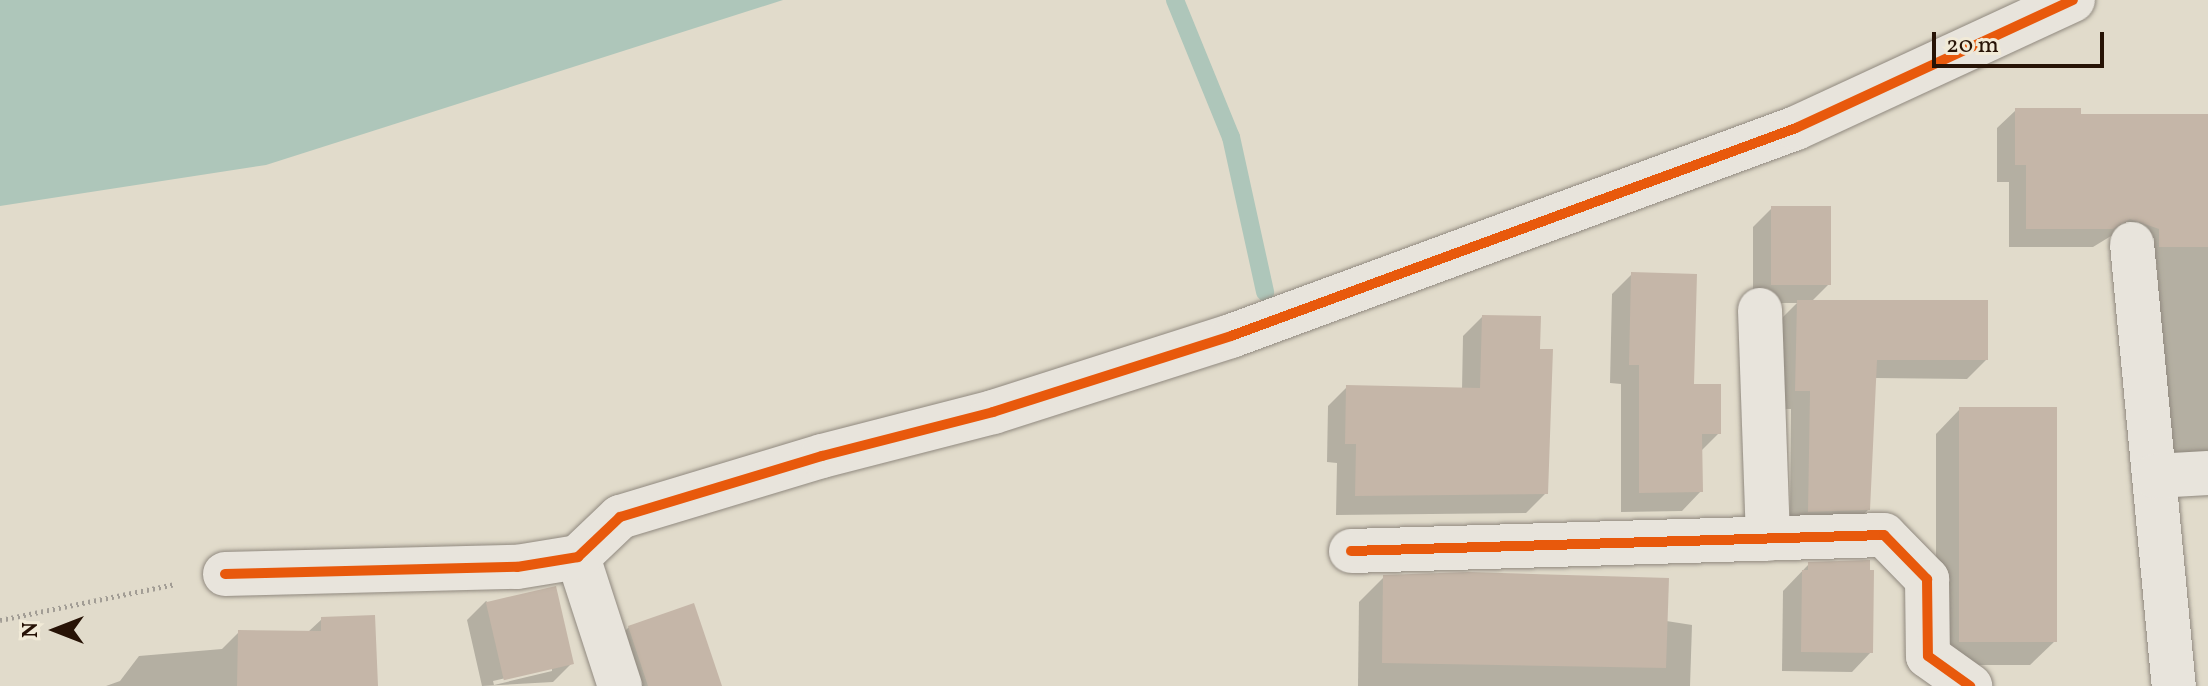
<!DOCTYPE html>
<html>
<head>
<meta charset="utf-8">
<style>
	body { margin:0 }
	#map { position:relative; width:2208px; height:686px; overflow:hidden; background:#e1dbcb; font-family:Vollkorn,serif }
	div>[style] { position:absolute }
	.water>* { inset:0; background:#aec6ba }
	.shadow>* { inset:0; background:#0003 }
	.stream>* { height:18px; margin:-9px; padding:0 9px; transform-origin:9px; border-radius:9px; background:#aec6ba }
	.building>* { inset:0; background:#c5b6a8; transform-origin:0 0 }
	.path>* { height:5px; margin-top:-2.5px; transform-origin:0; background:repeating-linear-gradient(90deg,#a29d95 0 2px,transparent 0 6px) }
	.roads { filter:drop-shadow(0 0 2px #90897f) drop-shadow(0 0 2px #90897f) }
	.street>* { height:44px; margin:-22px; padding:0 22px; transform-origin:22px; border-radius:22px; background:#e8e4dc }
	.cycleway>* { height:10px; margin:-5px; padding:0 5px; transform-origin:5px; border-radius:5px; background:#e8590c }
	span { translate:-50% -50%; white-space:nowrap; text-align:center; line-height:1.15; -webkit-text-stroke:7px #f1ead7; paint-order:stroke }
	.north { position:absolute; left:16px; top:590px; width:80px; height:80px; -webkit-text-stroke:6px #f1ead7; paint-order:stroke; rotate:270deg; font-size:22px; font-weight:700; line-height:32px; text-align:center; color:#271306 }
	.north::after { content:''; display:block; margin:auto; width:28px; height:36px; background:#271306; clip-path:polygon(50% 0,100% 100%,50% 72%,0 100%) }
	.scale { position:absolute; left:1932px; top:32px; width:172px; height:36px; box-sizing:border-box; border:4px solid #271306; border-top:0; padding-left:10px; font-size:24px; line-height:28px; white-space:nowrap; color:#271306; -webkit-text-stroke:6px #f1ead7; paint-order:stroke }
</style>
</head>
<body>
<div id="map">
	<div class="water">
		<i style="clip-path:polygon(0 0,783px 0,266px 165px,0 206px)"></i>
	</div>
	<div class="shadow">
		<i style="clip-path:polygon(2016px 110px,2079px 116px,2208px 116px,2208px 458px,2163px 458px,2157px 264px,2142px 264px,2142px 247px,2111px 236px,2093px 247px,2009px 247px,2009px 182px,1997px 182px,1997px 128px)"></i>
		<i style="clip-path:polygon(1772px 208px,1829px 284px,1811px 302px,1986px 360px,1967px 379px,1875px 378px,1868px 510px,1849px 529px,1790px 531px,1791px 409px,1777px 409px,1779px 321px,1797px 303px,1753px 303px,1753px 227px)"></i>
		<i style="clip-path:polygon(1632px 274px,1719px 433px,1701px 451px,1701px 491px,1682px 511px,1621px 512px,1621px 384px,1610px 383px,1612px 294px)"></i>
		<i style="clip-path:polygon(1482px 317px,1538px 351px,1546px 493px,1526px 513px,1336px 515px,1337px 463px,1327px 462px,1328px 406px,1347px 387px,1462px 390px,1463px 336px)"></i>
		<i style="clip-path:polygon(1960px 409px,2055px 641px,2030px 665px,1936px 665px,1936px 434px)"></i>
		<i style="clip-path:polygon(1809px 564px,1871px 652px,1852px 672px,1782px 671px,1783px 591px)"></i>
		<i style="clip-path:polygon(1384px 577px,1692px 625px,1690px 686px,1358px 686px,1359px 602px)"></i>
		<i style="clip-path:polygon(evenodd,486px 601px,572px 663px,553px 682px,482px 686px,467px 620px,486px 601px,552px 667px,552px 671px,494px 685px,493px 681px,552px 667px)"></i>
		<i style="clip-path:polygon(322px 619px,376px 686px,106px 686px,120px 681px,139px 656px,222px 649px,239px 632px,308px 632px)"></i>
		<i style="clip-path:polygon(629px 627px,720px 686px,623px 686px,609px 647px)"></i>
	</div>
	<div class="stream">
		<i style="left:1175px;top:0;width:148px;rotate:67.8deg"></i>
		<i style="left:1231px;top:137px;width:159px;rotate:77.6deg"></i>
	</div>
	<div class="building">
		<i style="clip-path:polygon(2015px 108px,2081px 108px,2081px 114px,2208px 114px,2208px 247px,2159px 247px,2159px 229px,2130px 219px,2113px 229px,2026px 229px,2026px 165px,2015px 165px)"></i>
		<i style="left:1771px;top:206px;width:60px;height:79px"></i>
		<i style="clip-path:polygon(1631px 272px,1697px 274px,1694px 384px,1721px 384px,1721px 434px,1702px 434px,1703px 492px,1639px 493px,1639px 365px,1629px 365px)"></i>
		<i style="clip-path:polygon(1797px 300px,1988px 300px,1988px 360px,1877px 360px,1870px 510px,1808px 512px,1810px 391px,1795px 391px)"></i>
		<i style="clip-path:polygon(1482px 315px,1541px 316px,1540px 349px,1553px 349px,1548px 494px,1355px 496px,1356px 444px,1345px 444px,1346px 385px,1480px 388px)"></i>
		<i style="left:1959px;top:407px;width:98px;height:235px"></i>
		<i style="clip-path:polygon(1870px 560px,1870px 570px,1874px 570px,1873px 653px,1801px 652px,1802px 570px,1808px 570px,1808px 562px)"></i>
		<i style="clip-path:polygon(1469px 572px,1669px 578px,1666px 668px,1382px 663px,1383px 575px)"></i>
		<i style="left:556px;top:586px;width:80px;height:72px;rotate:77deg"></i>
		<i style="clip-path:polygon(694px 603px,722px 686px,648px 686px,628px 626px)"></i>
		<i style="clip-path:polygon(375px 615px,378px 686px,237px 686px,238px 630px,321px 631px,321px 617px)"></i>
	</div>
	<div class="path">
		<i style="left:0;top:620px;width:179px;rotate:-11.6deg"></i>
	</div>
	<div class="roads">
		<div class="street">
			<i style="left:2132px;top:244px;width:444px;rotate:84.6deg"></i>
			<i style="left:1760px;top:310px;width:229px;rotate:88deg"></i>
			<i style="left:2155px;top:476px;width:53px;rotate:-3.2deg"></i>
			<i style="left:1351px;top:551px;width:533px;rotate:-1.72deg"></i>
			<i style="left:1884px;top:535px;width:62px;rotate:45.7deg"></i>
			<i style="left:1927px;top:579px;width:77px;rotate:89.3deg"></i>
			<i style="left:1928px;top:656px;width:52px;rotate:35.5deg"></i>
			<i style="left:578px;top:557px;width:136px;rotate:72deg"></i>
			<i style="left:225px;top:574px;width:292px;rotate:-1.4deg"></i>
			<i style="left:517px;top:567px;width:62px;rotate:-9.3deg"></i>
			<i style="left:578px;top:557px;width:58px;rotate:-43.6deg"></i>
			<i style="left:620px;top:517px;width:211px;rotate:-16.8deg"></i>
			<i style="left:822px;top:456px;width:177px;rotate:-14.4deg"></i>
			<i style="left:993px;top:412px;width:250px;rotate:-17.7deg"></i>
			<i style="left:1231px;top:336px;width:602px;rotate:-20.21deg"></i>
			<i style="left:1796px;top:128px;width:305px;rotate:-24.8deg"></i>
		</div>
	</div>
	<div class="cycleway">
		<i style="left:1351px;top:551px;width:533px;rotate:-1.72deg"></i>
		<i style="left:1884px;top:535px;width:62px;rotate:45.7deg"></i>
		<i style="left:1927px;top:579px;width:77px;rotate:89.3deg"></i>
		<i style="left:1928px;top:656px;width:52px;rotate:35.5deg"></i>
		<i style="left:225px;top:574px;width:292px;rotate:-1.4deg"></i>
		<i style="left:517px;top:567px;width:62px;rotate:-9.3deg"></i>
		<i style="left:578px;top:557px;width:58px;rotate:-43.6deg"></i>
		<i style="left:620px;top:517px;width:211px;rotate:-16.8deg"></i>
		<i style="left:822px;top:456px;width:177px;rotate:-14.4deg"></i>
		<i style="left:993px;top:412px;width:250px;rotate:-17.7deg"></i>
		<i style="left:1231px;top:336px;width:602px;rotate:-20.21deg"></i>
		<i style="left:1796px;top:128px;width:305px;rotate:-24.8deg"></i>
	</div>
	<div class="north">N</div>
	<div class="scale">20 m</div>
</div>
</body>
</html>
